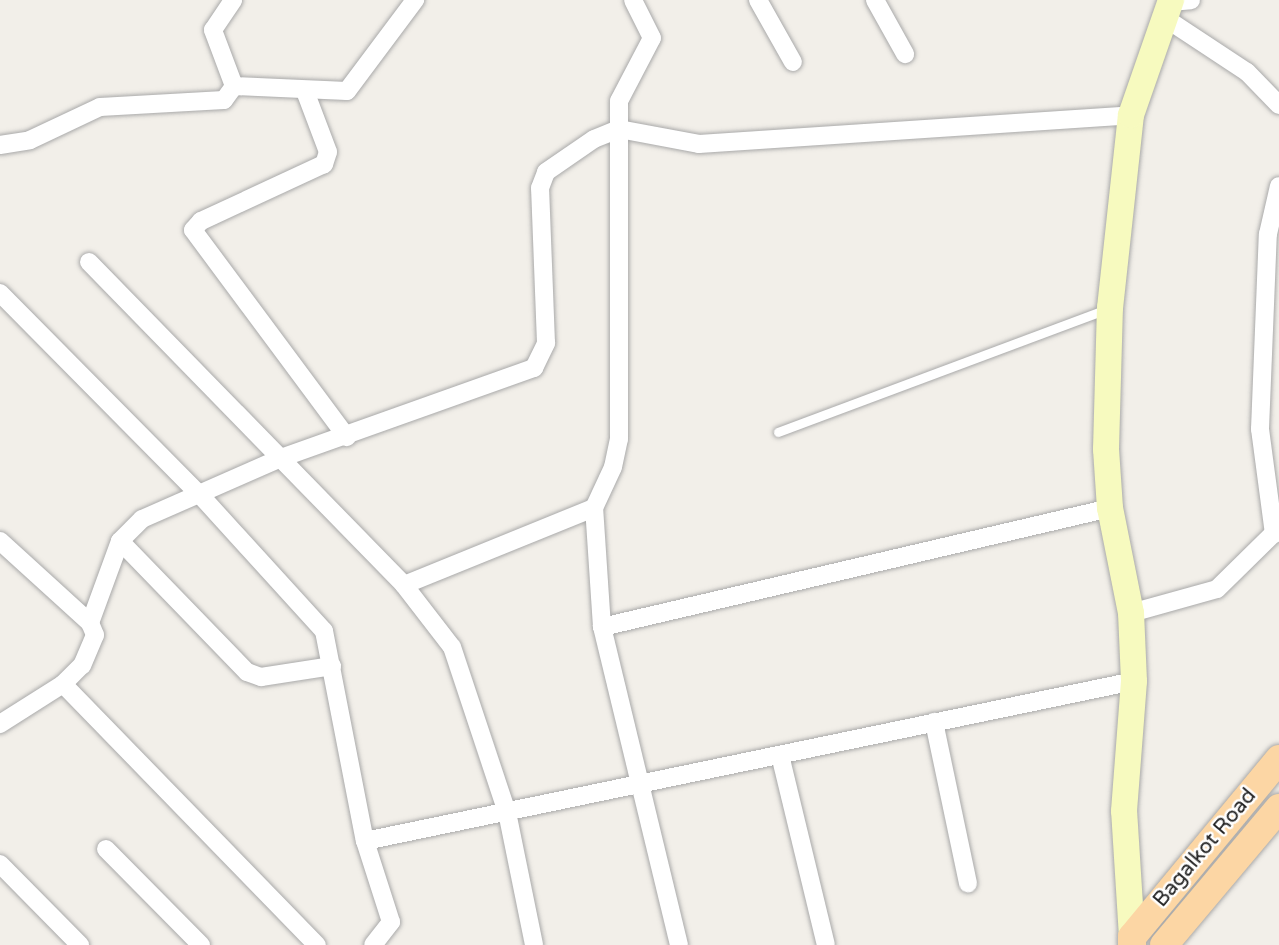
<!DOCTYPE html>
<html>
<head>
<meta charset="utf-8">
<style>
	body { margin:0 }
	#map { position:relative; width:1279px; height:945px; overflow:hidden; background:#f2efe9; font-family:"Varela Round",sans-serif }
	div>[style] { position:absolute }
	.roads { filter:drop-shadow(0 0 2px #a9a9a9) drop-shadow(0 0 2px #a9a9a9) }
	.lane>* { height:9px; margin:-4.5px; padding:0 4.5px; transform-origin:4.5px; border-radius:4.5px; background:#fff }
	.street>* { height:18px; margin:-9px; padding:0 9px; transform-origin:9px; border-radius:9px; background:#fff }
	.secondary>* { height:26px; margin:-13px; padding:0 13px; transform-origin:13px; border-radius:13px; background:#f7fabf }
	.primary>* { height:28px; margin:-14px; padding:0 14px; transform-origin:14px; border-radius:14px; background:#fcd6a4 }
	span { translate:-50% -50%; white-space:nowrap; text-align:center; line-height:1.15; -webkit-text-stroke:5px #fff; paint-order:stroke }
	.street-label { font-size:21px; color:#222 }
</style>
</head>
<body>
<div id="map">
	<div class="roads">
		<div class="lane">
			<i style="left:778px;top:432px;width:351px;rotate:-20.5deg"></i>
		</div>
		<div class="street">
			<i style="left:758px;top:0;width:71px;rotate:60.6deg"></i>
			<i style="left:875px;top:0;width:62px;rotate:60.9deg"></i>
			<i style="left:1170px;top:2px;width:21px;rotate:-5deg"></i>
			<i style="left:1165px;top:18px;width:98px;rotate:33.4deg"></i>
			<i style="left:1247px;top:72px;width:46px;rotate:45.9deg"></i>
			<i style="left:234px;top:86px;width:113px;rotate:2.5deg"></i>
			<i style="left:347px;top:91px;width:114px;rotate:-53.2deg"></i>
			<i style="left:305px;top:91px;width:65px;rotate:69.3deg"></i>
			<i style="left:328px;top:152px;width:13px;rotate:108deg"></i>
			<i style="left:324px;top:164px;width:136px;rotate:155.1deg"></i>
			<i style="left:201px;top:221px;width:12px;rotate:132deg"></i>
			<i style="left:193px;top:230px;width:258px;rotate:53.4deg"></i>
			<i style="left:0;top:145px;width:30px;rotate:-9deg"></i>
			<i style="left:30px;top:140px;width:77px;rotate:-25.2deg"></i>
			<i style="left:100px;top:107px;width:124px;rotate:-3.2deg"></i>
			<i style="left:224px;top:100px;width:17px;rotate:-54deg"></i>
			<i style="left:234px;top:86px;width:60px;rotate:-110.6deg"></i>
			<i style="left:213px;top:30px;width:36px;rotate:-56deg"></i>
			<i style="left:89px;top:262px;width:451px;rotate:45.7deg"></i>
			<i style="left:404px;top:585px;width:78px;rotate:52.3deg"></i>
			<i style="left:452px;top:647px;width:174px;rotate:71.6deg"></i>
			<i style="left:507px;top:812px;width:136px;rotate:78.5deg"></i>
			<i style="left:0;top:293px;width:287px;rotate:45.3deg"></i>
			<i style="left:202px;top:497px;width:181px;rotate:47.7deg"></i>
			<i style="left:324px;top:631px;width:214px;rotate:79deg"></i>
			<i style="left:365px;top:841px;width:85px;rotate:72.2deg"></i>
			<i style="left:391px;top:922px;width:29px;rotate:128deg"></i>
			<i style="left:1274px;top:534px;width:106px;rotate:-97.6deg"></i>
			<i style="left:1260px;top:429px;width:195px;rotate:-87.7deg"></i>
			<i style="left:1268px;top:234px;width:49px;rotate:-77.1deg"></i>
			<i style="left:0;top:541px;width:122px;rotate:42.3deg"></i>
			<i style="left:90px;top:623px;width:13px;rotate:67deg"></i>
			<i style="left:95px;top:635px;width:33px;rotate:113deg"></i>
			<i style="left:82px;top:665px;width:27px;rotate:135deg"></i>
			<i style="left:63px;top:684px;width:75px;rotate:147.6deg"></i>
			<i style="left:120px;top:541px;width:182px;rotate:45.9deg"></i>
			<i style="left:247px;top:672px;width:15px;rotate:20deg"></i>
			<i style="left:261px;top:677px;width:72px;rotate:-8.8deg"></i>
			<i style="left:404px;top:585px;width:205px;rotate:-22.1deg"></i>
			<i style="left:1131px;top:613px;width:89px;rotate:-15.6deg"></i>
			<i style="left:1217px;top:589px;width:87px;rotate:-44.5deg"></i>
			<i style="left:90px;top:623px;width:87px;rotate:-69.9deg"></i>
			<i style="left:120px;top:541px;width:31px;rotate:-45deg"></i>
			<i style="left:142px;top:519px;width:152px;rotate:-23.7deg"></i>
			<i style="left:281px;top:458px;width:269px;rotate:-19.6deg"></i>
			<i style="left:534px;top:368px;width:28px;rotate:-64deg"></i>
			<i style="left:546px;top:343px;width:155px;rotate:-92.2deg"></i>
			<i style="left:540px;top:188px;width:17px;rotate:-69deg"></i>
			<i style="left:546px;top:172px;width:58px;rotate:-34.5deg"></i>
			<i style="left:594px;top:139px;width:27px;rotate:-22deg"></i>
			<i style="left:619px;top:129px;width:81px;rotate:10.6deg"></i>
			<i style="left:699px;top:144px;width:433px;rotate:-3.8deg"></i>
			<i style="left:602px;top:627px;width:119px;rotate:-93.8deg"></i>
			<i style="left:594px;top:508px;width:45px;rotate:-65.1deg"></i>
			<i style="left:613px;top:467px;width:29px;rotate:-78deg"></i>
			<i style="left:619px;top:439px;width:338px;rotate:-90deg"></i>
			<i style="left:619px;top:101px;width:71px;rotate:-62.4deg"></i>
			<i style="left:652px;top:38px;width:42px;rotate:-116.6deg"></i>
			<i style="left:63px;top:684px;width:364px;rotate:45.8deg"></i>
			<i style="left:934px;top:722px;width:165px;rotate:78.1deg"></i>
			<i style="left:780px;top:755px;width:195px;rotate:76.4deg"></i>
			<i style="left:365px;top:841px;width:785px;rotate:-11.75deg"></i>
			<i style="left:106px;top:849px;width:135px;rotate:45.3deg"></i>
			<i style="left:0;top:864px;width:114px;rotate:45.4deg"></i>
			<i style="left:679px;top:945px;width:327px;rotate:-103.6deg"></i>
			<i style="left:602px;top:627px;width:522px;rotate:-13.18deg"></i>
		</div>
		<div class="secondary">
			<i style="left:1132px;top:937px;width:126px;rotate:-93.6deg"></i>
			<i style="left:1124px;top:811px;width:130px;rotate:-85.6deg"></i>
			<i style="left:1134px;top:681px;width:68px;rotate:-92.5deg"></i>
			<i style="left:1131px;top:613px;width:107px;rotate:-101.3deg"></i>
			<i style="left:1110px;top:508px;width:59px;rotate:-93.9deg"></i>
			<i style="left:1106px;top:449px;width:141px;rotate:-88.4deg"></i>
			<i style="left:1110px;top:308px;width:194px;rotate:-83.8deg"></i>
			<i style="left:1131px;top:115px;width:122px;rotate:-70.8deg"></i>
		</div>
		<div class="primary">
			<i style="left:1132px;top:945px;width:8px;rotate:-90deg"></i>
			<i style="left:1132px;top:937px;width:231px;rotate:-50.4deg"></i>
			<i style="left:1164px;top:945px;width:179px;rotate:-50deg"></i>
		</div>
	</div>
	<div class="street-label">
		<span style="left:1205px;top:848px;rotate:-50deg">Bagalkot Road</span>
	</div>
</div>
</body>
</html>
